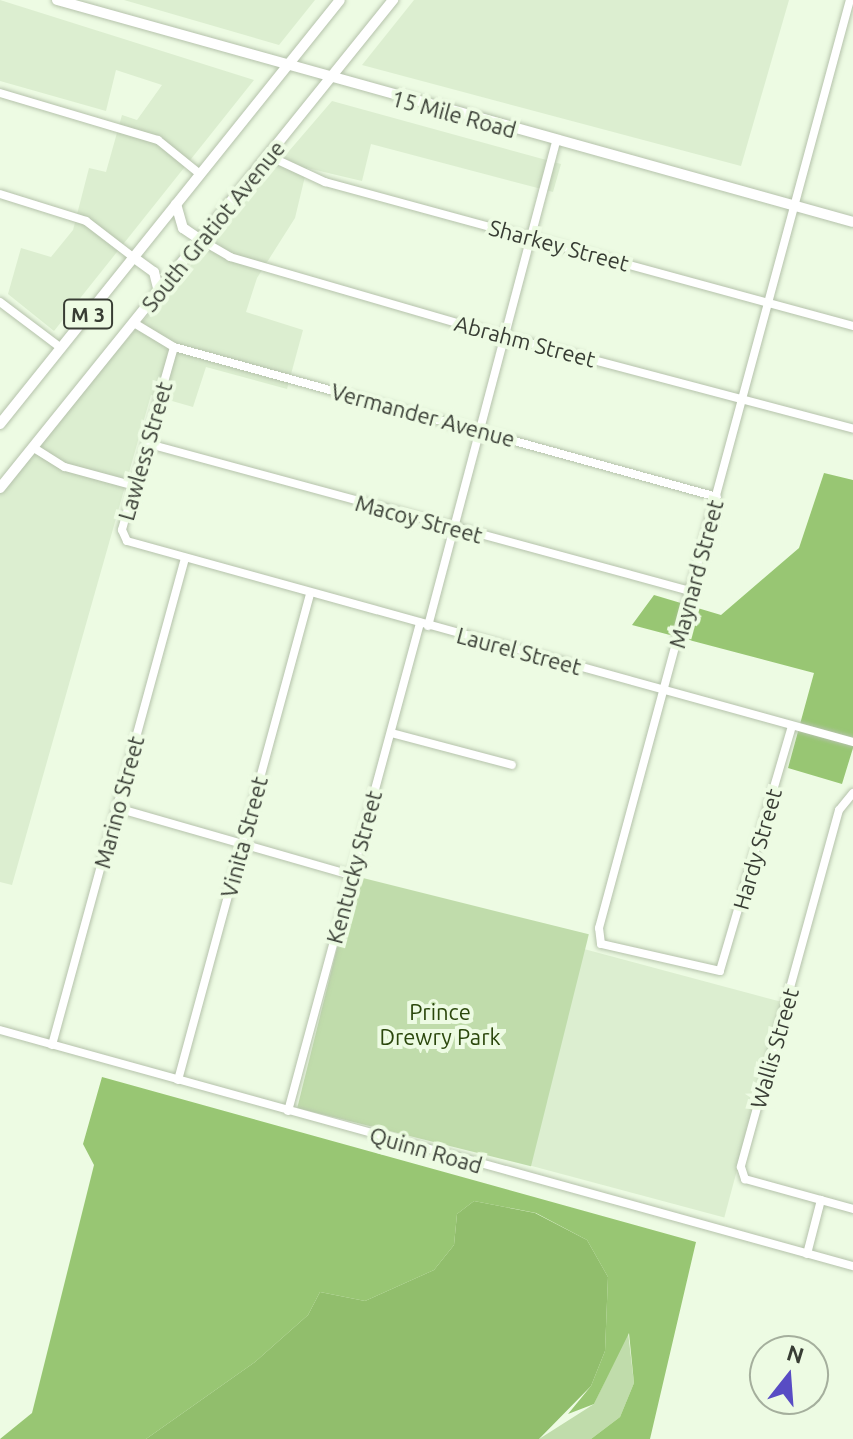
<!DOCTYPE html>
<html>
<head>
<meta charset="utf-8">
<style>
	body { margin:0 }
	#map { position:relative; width:853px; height:1439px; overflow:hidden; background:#edfbe3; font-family:Ubuntu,sans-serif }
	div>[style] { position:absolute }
	.built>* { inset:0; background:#dceed0; transform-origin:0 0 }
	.green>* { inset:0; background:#c0dcab; transform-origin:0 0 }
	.forest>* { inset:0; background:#98c673 }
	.water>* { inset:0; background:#91be6c }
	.roads { filter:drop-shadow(0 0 2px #b5c2ab) drop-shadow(0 0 2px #b5c2ab) }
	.minor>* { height:8px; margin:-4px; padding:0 4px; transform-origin:4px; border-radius:4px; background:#fff }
	.major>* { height:10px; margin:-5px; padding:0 5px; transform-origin:5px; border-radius:5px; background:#fff }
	span { translate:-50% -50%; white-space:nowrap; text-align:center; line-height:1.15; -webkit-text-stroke:8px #edfbe3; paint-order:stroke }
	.shield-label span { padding:2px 6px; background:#edfbe3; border:2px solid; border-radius:6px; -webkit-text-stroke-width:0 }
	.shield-label { font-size:20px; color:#383d34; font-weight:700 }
	.street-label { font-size:22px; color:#383d34 }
	.park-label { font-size:22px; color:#2b470c }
	.north { position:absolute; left:749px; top:1335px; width:80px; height:80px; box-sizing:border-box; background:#edfbe3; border:2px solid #a5af9d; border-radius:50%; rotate:17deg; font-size:22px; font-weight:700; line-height:32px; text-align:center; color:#383d34 }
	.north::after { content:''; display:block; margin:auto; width:28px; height:36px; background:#584cc4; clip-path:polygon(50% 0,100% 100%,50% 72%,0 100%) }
</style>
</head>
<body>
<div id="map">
	<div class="built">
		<i style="clip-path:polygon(0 0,254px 80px,54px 331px,8px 294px,21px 248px,51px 257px,73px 230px,89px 168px,106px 172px,122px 115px,137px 120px,162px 85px,116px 70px,106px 111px,0 81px)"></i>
		<i style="clip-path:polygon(124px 0,315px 0,279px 45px)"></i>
		<i style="clip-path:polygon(414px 0,789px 0,741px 166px,362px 65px)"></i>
		<i style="clip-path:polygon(332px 101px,561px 164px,553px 192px,371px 144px,362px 181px,307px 168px,295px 218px,257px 278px,246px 312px,303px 330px,287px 389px,206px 367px,193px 407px,151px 395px,12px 885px,0 882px,0 487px)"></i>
		<i style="left:584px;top:949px;width:205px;height:223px;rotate:15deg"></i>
	</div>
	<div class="green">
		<i style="left:355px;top:876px;width:241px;height:239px;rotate:14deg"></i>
		<i style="clip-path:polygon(628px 1332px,634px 1383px,620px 1417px,591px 1439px,539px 1439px,594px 1404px)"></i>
	</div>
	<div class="forest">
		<i style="clip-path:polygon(824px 473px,853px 480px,853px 748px,842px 784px,788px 768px,814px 673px,632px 625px,654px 595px,721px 615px,799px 548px)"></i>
		<i style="clip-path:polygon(102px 1077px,696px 1242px,650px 1439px,591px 1439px,620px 1417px,634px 1383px,629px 1333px,594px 1404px,568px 1414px,591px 1386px,605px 1351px,608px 1277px,587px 1240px,536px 1213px,474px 1201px,457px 1214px,454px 1245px,434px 1270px,365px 1301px,320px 1292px,308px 1315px,255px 1362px,146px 1439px,0 1439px,32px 1413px,94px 1165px,83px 1144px)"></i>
	</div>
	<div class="water">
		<i style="clip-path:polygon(474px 1201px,535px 1213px,587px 1240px,608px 1277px,605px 1351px,591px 1386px,539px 1439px,146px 1439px,255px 1362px,308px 1315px,320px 1292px,365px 1301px,434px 1270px,454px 1245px,457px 1214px)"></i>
	</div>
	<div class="roads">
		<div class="minor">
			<i style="left:0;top:93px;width:165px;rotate:16.6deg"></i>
			<i style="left:158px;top:140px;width:55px;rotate:39.1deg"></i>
			<i style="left:269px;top:156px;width:62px;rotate:24.9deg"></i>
			<i style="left:325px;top:182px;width:547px;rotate:15.26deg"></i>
			<i style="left:0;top:194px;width:90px;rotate:17.4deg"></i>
			<i style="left:86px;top:221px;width:59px;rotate:37.5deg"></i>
			<i style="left:201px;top:240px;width:34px;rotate:30deg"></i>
			<i style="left:230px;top:257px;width:287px;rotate:16.2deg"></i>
			<i style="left:506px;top:337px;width:359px;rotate:14.8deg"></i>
			<i style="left:0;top:302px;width:76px;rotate:37deg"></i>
			<i style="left:134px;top:323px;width:47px;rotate:31deg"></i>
			<i style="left:174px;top:347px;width:563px;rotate:15.44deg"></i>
			<i style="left:174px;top:347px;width:190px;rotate:105.9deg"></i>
			<i style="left:122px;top:530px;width:12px;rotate:66deg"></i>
			<i style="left:127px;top:541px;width:753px;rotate:15.48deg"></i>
			<i style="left:149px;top:444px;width:561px;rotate:15.2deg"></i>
			<i style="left:34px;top:448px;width:36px;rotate:32deg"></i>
			<i style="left:65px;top:467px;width:73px;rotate:15.2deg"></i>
			<i style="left:428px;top:626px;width:501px;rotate:-75.19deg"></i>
			<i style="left:792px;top:726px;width:255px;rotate:106.4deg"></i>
			<i style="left:720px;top:971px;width:122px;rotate:-167.2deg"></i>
			<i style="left:601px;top:944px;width:16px;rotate:-97deg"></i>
			<i style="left:599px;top:928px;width:961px;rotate:-74.87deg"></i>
			<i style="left:391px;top:733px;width:125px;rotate:14.8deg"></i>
			<i style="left:853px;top:793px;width:22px;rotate:129deg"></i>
			<i style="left:839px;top:810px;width:370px;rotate:105.4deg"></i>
			<i style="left:741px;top:1167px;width:13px;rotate:72deg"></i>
			<i style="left:745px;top:1179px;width:112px;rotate:15.5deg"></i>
			<i style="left:117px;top:808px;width:243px;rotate:16deg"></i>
			<i style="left:0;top:1030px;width:885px;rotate:15.47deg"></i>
			<i style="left:52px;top:1045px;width:505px;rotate:-74.72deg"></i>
			<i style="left:178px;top:1080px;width:504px;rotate:-74.8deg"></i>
			<i style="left:288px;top:1111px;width:506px;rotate:-74.86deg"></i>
			<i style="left:807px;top:1254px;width:56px;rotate:-75.5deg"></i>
		</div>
		<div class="major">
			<i style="left:57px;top:0;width:826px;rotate:15.58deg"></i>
			<i style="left:176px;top:204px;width:25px;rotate:74deg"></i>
			<i style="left:183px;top:228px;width:22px;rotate:34deg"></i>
			<i style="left:133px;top:257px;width:26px;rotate:36deg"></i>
			<i style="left:154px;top:272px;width:21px;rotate:76deg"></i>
			<i style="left:0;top:424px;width:543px;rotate:-51.27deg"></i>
			<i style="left:0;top:488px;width:627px;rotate:-51.15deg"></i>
		</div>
	</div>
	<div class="shield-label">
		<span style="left:88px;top:314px">M 3</span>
	</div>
	<div class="street-label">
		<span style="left:454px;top:114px;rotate:15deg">15 Mile Road</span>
		<span style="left:213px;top:226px;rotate:-51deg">South Gratiot Avenue</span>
		<span style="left:559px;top:245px;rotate:15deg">Sharkey Street</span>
		<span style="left:525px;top:341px;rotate:15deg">Abrahm Street</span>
		<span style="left:423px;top:415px;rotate:15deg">Vermander Avenue</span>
		<span style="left:145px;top:451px;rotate:-74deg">Lawless Street</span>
		<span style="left:419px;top:519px;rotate:15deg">Macoy Street</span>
		<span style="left:696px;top:574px;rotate:-75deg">Maynard Street</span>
		<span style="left:519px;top:651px;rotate:15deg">Laurel Street</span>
		<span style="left:119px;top:802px;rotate:-75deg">Marino Street</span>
		<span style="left:244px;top:837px;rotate:-75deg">Vinita Street</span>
		<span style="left:757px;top:849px;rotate:-74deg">Hardy Street</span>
		<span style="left:354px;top:867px;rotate:-75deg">Kentucky Street</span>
		<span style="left:774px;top:1048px;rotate:-74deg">Wallis Street</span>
		<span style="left:426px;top:1150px;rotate:16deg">Quinn Road</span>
	</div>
	<div class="park-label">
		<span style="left:440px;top:1024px">Prince<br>Drewry Park</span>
	</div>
	<div class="north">N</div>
</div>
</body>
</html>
